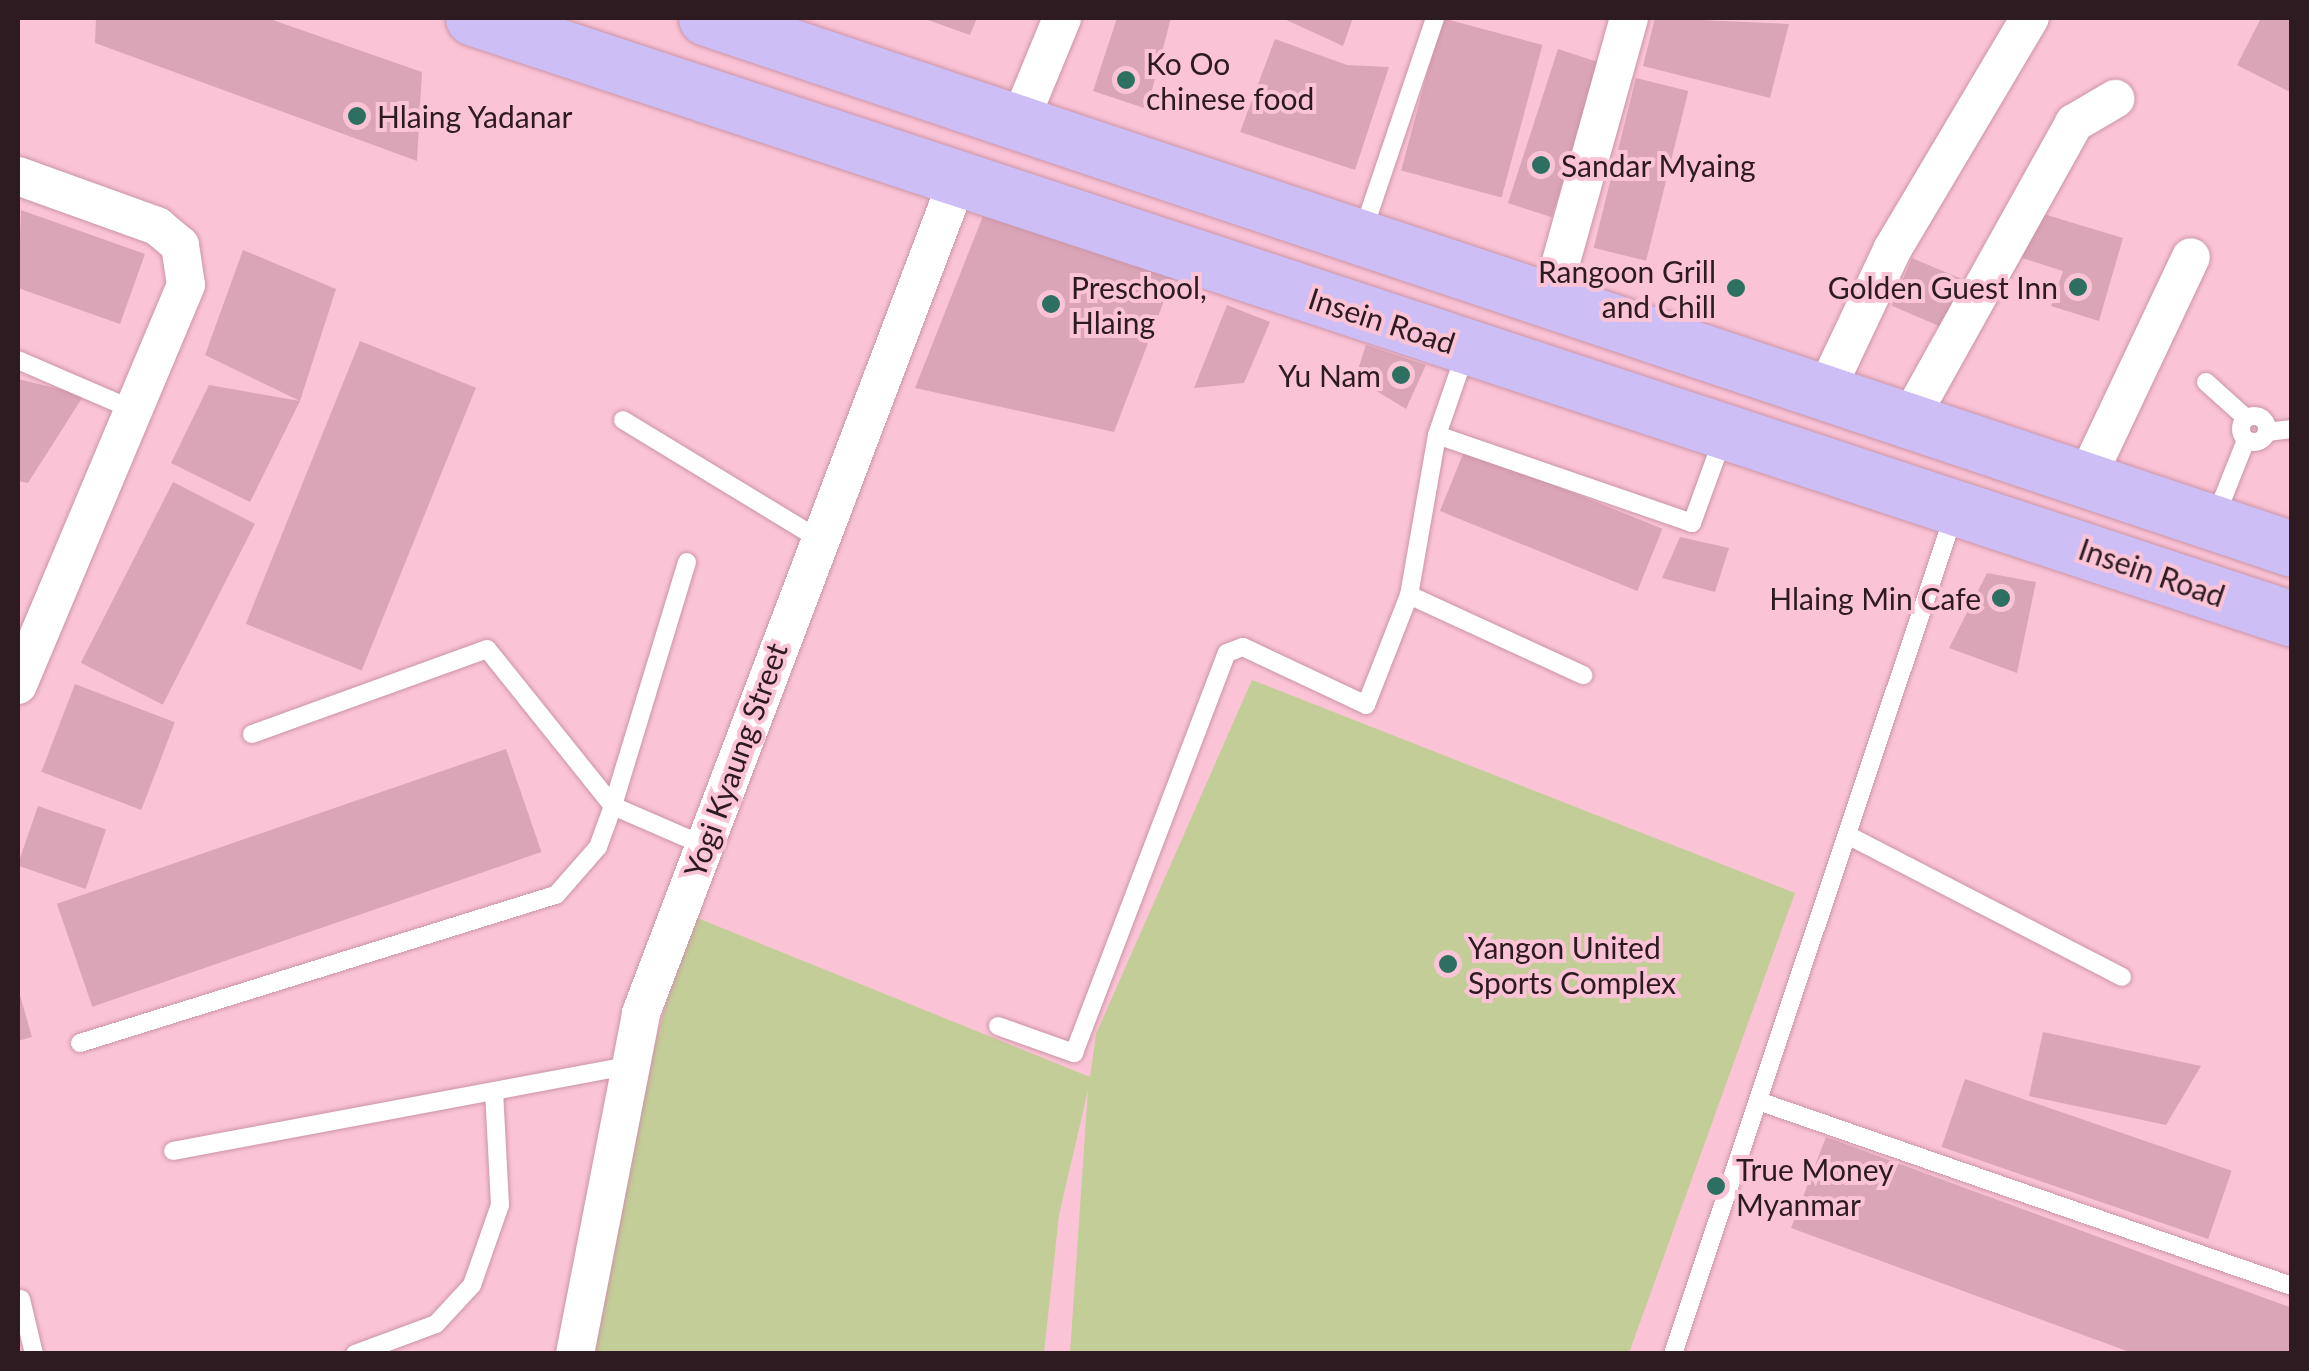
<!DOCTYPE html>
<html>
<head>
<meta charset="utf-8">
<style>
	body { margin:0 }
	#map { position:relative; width:2309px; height:1371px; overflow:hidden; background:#fbc4d6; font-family:Lato,sans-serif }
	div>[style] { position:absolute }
	.green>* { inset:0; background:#c3cd98 }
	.building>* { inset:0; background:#dba5b8; transform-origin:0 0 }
	.roads { filter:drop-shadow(0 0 2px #ca95a7) drop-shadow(0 0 2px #ca95a7) }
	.service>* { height:18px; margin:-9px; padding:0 9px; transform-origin:9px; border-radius:9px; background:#fff }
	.service>.ring { margin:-9px; padding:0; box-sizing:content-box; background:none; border:18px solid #fff; border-radius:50% }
	.minor>* { height:38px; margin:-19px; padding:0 19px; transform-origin:19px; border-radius:19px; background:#fff }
	.primary>* { height:55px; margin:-27.5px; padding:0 27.5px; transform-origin:27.5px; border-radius:27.5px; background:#cebef6 }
	.dots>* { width:28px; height:28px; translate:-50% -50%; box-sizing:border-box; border:5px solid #fbc4d6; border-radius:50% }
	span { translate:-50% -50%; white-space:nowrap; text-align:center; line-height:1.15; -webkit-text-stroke:8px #fbc4d6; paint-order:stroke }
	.poi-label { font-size:30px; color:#2e1a21 }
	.left { translate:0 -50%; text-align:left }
	.right { translate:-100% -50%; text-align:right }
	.street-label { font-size:30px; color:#2e1a21 }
	.frame { position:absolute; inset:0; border:20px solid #2e1a21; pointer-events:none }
</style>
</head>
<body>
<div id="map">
	<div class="green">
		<i style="clip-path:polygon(1252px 680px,1795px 893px,1629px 1353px,1070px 1353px,1088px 1090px,1059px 1215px,1044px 1353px,591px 1354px,620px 1175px,690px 915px,1090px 1077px,1096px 1034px)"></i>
	</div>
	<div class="building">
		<i style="clip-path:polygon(96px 18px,267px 18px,422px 72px,417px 161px,95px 43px)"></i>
		<i style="clip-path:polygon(922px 18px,977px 18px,970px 35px)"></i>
		<i style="clip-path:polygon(1117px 18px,1171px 18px,1147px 109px,1093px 91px)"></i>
		<i style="clip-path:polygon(1282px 18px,1353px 18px,1343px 46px)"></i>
		<i style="left:1442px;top:18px;width:104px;height:158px;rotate:15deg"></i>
		<i style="clip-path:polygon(1655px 18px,1789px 24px,1770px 98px,1643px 66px)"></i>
		<i style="clip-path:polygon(2261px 18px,2292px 18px,2292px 93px,2237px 65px)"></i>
		<i style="clip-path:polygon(1275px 39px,1347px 65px,1389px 67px,1355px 170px,1240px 132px)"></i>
		<i style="left:1558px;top:49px;width:46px;height:162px;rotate:18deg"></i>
		<i style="left:1636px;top:78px;width:54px;height:175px;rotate:14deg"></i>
		<i style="clip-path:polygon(21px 210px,145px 254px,120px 324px,18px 288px)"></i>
		<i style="clip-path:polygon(2037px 212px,2123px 238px,2099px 321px,2051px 306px,2063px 271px,2022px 258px)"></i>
		<i style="clip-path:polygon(983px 216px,1174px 275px,1114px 432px,915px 388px)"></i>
		<i style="clip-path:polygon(243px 250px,336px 289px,300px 401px,250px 502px,171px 463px,209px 385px,300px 401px,205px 355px)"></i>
		<i style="left:1912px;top:258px;width:54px;height:52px;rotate:23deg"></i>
		<i style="clip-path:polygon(1227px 305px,1270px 322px,1244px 383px,1194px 388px)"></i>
		<i style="left:360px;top:341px;width:125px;height:305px;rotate:22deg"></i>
		<i style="clip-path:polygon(1366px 345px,1426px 365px,1406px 409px,1355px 378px)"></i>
		<i style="clip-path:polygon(18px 379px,84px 395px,28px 483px,18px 481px)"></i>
		<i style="left:1465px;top:449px;width:213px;height:67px;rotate:22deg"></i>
		<i style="left:173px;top:482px;width:92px;height:203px;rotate:27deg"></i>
		<i style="clip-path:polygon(1680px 537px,1729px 548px,1715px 592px,1662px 578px)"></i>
		<i style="clip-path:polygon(1987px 573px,2036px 582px,2017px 673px,1949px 648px)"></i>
		<i style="left:75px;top:684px;width:107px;height:94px;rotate:21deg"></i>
		<i style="left:506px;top:749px;width:109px;height:475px;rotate:71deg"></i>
		<i style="left:38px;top:806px;width:72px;height:63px;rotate:19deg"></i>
		<i style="clip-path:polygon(18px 988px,32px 1037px,18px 1041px)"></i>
		<i style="clip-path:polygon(2043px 1032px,2201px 1066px,2166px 1125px,2029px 1096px)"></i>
		<i style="left:1965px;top:1079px;width:282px;height:72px;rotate:19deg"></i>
		<i style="clip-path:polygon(1826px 1137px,2292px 1308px,2292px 1354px,2135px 1354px,1791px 1228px)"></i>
	</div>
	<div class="roads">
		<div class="service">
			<i style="left:1363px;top:231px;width:225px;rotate:-71.3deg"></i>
			<i style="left:1465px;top:354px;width:86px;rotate:109.1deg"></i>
			<i style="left:1437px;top:435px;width:162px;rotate:99.9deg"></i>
			<i style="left:1409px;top:595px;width:192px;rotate:24.7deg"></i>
			<i style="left:18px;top:360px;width:131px;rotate:23.4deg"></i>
			<i style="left:2206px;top:382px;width:54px;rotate:42deg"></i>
			<i class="ring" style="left:2241px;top:416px;width:8px;height:8px"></i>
			<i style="left:623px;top:420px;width:227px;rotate:31.3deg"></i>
			<i style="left:2267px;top:432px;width:25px;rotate:-7deg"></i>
			<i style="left:1437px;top:435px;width:270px;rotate:19deg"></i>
			<i style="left:1692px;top:523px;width:90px;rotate:-70deg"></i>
			<i style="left:2215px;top:518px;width:84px;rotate:-68.3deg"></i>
			<i style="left:687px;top:562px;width:255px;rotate:106.9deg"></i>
			<i style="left:613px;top:806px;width:98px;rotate:23.4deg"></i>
			<i style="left:1851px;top:837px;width:305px;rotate:27.3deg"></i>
			<i style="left:998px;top:1026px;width:81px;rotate:19.6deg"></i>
			<i style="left:1074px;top:1053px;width:428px;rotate:-69.1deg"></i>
			<i style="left:1227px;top:653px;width:17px;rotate:-21deg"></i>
			<i style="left:1243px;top:647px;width:136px;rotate:25.2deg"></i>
			<i style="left:1366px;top:705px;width:118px;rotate:-68.6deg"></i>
			<i style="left:80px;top:1043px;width:498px;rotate:-17.3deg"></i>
			<i style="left:556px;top:895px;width:64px;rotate:-48.8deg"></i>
			<i style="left:598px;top:847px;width:44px;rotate:-69.9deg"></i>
			<i style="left:613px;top:806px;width:201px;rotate:-128.7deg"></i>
			<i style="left:487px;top:649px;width:250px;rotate:160.1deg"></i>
			<i style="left:1764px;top:1103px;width:559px;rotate:19.12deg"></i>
			<i style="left:173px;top:1151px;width:464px;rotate:-10.6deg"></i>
			<i style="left:21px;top:1299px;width:57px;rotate:76.7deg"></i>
			<i style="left:355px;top:1354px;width:86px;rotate:-20.3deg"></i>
			<i style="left:436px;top:1324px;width:53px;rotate:-47.3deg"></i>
			<i style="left:472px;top:1285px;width:85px;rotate:-70.7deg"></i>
			<i style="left:500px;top:1205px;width:113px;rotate:-93deg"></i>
			<i style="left:1673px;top:1354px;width:889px;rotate:-71.5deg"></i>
		</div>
		<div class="minor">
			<i style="left:1018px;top:125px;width:116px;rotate:-67.6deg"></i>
			<i style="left:18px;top:176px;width:148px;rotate:19.8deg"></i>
			<i style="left:157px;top:226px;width:30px;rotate:40deg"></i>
			<i style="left:180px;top:245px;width:40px;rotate:81.5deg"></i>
			<i style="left:186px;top:285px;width:434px;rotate:112.8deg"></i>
			<i style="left:1550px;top:301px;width:294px;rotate:-74.4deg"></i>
			<i style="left:1825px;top:392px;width:157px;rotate:-64.7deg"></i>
			<i style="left:1892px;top:250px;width:270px;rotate:-59.3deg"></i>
			<i style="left:1910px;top:418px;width:338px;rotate:-60.9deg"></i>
			<i style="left:2074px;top:123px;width:48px;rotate:-30.3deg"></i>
			<i style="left:2087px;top:477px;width:243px;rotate:-64.7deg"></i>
			<i style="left:575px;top:1354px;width:347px;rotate:-79deg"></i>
			<i style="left:641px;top:1013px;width:887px;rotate:-69.19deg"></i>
		</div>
		<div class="primary">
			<i style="left:473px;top:18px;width:1916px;rotate:18.28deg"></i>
			<i style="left:706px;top:18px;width:1673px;rotate:18.51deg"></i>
		</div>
	</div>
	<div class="dots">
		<i style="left:1126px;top:80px;background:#2d7062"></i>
		<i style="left:357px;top:116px;background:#2d7062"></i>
		<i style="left:1541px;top:165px;background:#2d7062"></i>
		<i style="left:2078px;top:287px;background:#2d7062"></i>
		<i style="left:1736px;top:288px;background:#2d7062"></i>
		<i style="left:1051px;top:304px;background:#2d7062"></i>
		<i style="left:1401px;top:375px;background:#2d7062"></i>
		<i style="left:2001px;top:598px;background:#2d7062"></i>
		<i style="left:1448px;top:964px;background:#2d7062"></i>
		<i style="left:1716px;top:1186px;background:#2d7062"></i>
	</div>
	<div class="poi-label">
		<span class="left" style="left:1146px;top:80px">Ko Oo<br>chinese food</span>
		<span class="left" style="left:377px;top:116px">Hlaing Yadanar</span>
		<span class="left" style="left:1561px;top:165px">Sandar Myaing</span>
		<span class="right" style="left:1716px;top:288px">Rangoon Grill<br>and Chill</span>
		<span class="left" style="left:1071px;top:304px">Preschool,<br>Hlaing</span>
		<span class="right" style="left:2058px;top:287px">Golden Guest Inn</span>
		<span class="right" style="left:1381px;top:375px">Yu Nam</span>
		<span class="right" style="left:1981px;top:598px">Hlaing Min Cafe</span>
		<span class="left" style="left:1468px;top:964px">Yangon United<br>Sports Complex</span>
		<span class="left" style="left:1736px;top:1186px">True Money<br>Myanmar</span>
	</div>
	<div class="street-label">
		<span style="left:1382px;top:320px;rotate:18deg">Insein Road</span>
		<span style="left:2152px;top:572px;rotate:19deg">Insein Road</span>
		<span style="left:735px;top:760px;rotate:-70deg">Yogi Kyaung Street</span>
	</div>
	<div class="frame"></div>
</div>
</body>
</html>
